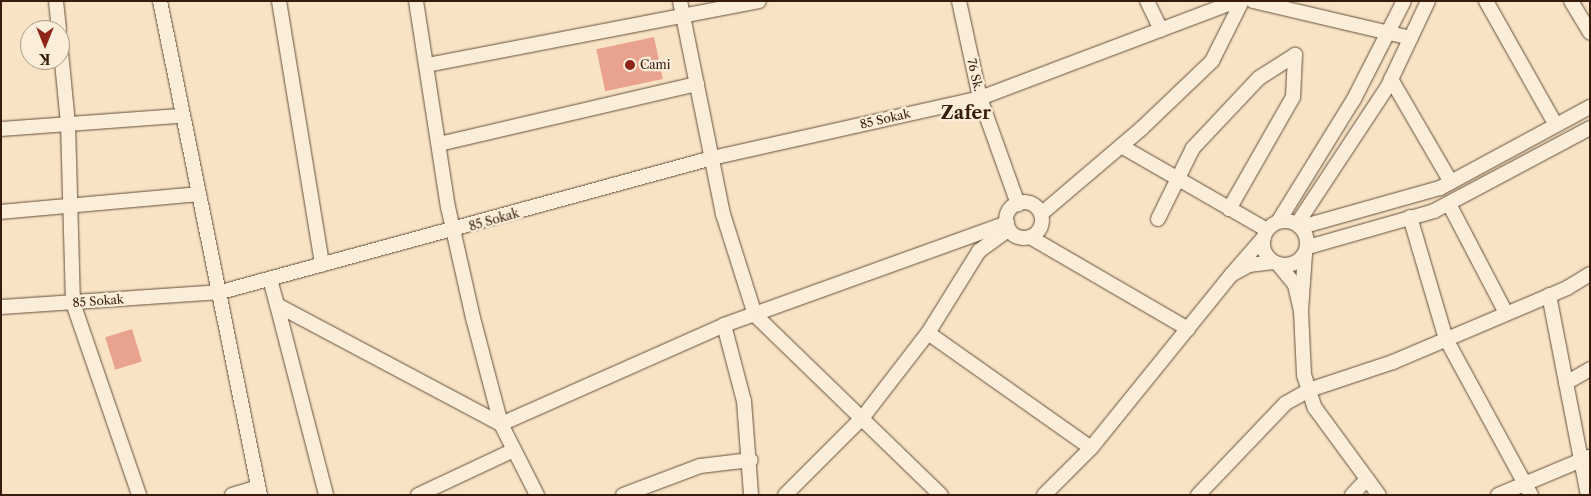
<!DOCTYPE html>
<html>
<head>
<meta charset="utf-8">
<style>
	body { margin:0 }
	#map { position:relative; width:1591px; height:496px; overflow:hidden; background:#f8e4c5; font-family:"Libre Caslon Text",serif }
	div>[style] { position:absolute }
	.building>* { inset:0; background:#e9a28d; transform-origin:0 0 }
	.roads { filter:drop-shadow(0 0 1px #674e3b) drop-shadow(0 0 1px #674e3b) }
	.minor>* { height:14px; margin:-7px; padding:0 7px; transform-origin:7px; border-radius:7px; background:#faedd9 }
	.minor>.ring { margin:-7px; padding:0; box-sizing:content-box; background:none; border:14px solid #faedd9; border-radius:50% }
	.dots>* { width:14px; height:14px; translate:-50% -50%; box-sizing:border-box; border:2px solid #faedd9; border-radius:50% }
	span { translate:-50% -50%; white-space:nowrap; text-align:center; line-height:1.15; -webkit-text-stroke:4.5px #faedd9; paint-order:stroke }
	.poi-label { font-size:12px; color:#371c0d }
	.left { translate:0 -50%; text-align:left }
	.street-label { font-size:12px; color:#371c0d }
	.district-label { font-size:18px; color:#371c0d; font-weight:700 }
	.frame { position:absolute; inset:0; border:2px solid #371c0d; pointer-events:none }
	.north { position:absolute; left:20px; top:20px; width:50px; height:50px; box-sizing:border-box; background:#faedd9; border:1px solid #ac9987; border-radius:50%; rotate:180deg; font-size:14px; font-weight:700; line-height:20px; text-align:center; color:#371c0d }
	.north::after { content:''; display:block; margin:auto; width:18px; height:22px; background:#8f2418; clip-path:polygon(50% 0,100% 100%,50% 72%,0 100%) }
</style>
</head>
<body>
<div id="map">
	<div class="building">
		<i style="left:654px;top:37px;width:43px;height:59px;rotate:78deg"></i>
		<i style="left:132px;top:329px;width:34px;height:28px;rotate:73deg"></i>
	</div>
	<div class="roads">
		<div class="minor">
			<i style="left:56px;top:1px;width:29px;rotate:84deg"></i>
			<i style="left:160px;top:1px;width:504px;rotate:78.56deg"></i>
			<i style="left:279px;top:1px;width:267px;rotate:80.7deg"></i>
			<i style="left:416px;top:1px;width:208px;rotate:81.2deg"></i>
			<i style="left:448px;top:207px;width:114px;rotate:77.3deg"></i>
			<i style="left:473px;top:318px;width:110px;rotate:75.2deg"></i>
			<i style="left:501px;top:424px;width:80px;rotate:63.1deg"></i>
			<i style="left:680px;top:1px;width:217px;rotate:78.6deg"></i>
			<i style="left:723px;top:214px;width:106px;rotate:72.4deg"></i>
			<i style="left:755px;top:315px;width:259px;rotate:44.1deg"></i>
			<i style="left:959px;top:1px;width:99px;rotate:77.8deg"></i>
			<i style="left:980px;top:98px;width:113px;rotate:70.3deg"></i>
			<i style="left:1147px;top:1px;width:32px;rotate:64deg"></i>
			<i style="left:1253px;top:1px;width:162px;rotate:13.2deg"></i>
			<i style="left:1486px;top:1px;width:142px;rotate:60.6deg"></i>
			<i style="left:1571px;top:1px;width:37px;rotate:59deg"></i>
			<i style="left:60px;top:42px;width:82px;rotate:84.4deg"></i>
			<i style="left:68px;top:124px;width:179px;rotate:88.4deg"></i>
			<i style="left:73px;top:303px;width:203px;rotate:71deg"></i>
			<i style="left:427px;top:65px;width:338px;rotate:-10.9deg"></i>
			<i style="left:1391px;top:79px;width:119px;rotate:59.8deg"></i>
			<i style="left:1px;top:129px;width:179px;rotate:-4.2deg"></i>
			<i style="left:439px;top:144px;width:265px;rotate:-13.1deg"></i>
			<i style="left:1121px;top:146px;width:168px;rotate:29.9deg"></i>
			<i class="ring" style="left:1006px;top:202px;width:22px;height:22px"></i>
			<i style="left:1449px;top:204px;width:123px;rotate:62.4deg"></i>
			<i style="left:1px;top:212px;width:198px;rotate:-5.2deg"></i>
			<i style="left:1041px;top:214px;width:133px;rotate:-40.4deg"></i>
			<i style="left:1142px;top:128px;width:97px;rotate:-43.7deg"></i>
			<i style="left:1212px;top:61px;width:67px;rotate:-63.4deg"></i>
			<i style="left:1410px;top:217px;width:127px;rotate:73.6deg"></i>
			<i style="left:1446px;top:339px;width:178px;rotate:61.4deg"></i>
			<i style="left:1158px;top:219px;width:79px;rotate:-63.8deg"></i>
			<i style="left:1193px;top:148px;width:96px;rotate:-46.7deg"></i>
			<i style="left:1259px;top:78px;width:43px;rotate:-32.6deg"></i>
			<i style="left:1295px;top:55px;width:42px;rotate:92.7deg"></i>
			<i style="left:1293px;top:97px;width:129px;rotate:119.7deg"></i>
			<i class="ring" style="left:1263px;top:221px;width:30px;height:30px"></i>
			<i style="left:1278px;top:222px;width:145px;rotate:-58.3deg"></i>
			<i style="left:1354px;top:99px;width:110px;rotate:-63deg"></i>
			<i style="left:1297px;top:224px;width:165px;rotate:-56.6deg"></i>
			<i style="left:1388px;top:86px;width:94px;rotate:-64.8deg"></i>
			<i style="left:1301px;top:227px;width:144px;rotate:-15.7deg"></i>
			<i style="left:1440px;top:188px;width:170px;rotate:-28.4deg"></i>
			<i style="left:1030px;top:237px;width:183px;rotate:30.2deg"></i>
			<i style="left:1264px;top:237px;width:50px;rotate:131deg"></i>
			<i style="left:1231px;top:275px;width:21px;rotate:-29deg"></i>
			<i style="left:1249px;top:265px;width:24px;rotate:-7deg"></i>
			<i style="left:1308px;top:247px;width:131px;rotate:-15.9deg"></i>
			<i style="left:1434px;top:211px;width:177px;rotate:-28deg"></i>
			<i style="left:1279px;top:265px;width:26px;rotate:51deg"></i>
			<i style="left:1295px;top:285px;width:27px;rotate:77deg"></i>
			<i style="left:1301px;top:311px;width:57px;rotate:-86deg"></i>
			<i style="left:270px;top:279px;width:27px;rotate:75deg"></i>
			<i style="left:277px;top:305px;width:254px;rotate:28deg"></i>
			<i style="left:501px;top:424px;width:244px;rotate:-23.9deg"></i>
			<i style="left:724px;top:325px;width:301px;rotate:-19.8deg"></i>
			<i style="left:1549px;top:295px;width:204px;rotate:79deg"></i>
			<i style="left:277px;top:305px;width:196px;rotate:75.5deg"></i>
			<i style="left:1px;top:307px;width:221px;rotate:-3.9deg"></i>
			<i style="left:221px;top:292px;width:509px;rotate:-15.26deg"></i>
			<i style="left:712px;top:158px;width:275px;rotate:-12.6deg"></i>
			<i style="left:980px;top:98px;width:275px;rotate:-20.7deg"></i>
			<i style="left:1301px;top:311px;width:64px;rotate:87.3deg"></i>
			<i style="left:1304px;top:375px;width:35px;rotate:72deg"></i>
			<i style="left:1315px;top:408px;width:108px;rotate:53.7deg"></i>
			<i style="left:724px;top:325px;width:79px;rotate:75.3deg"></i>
			<i style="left:744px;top:401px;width:94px;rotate:85.7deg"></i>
			<i style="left:928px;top:333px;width:199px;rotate:35.2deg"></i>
			<i style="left:1566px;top:383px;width:28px;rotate:-30deg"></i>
			<i style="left:232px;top:495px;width:27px;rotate:-17deg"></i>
			<i style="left:418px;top:495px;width:106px;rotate:-25.1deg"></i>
			<i style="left:623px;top:495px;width:82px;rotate:-20.6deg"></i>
			<i style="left:700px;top:466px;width:51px;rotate:-6.7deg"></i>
			<i style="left:785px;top:495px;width:110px;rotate:-45deg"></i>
			<i style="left:863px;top:417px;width:106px;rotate:-52.3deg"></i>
			<i style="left:928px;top:333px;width:97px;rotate:-58.1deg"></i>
			<i style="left:979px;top:251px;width:37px;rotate:-36deg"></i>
			<i style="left:1044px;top:495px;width:66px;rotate:-45deg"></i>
			<i style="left:1091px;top:448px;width:223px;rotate:-51deg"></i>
			<i style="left:1198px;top:495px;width:127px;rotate:-46.3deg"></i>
			<i style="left:1286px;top:403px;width:26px;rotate:-29deg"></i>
			<i style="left:1309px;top:390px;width:89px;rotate:-18.4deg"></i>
			<i style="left:1393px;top:362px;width:189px;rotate:-23deg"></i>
			<i style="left:1567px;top:288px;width:27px;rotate:-31deg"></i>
			<i style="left:1352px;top:495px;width:22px;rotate:-47deg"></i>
			<i style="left:1498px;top:495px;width:99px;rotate:-22.7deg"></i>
		</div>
	</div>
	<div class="dots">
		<i style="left:630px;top:65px;background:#8f2418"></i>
	</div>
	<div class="poi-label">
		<span class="left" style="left:640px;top:65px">Cami</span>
	</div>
	<div class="street-label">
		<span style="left:975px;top:75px;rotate:77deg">76 Sk.</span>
		<span style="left:885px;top:119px;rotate:-13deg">85 Sokak</span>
		<span style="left:494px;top:220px;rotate:-16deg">85 Sokak</span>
		<span style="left:98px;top:301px;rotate:-4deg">85 Sokak</span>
	</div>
	<div class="district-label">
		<span style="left:966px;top:113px">Zafer</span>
	</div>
	<div class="frame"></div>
	<div class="north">K</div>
</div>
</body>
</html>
